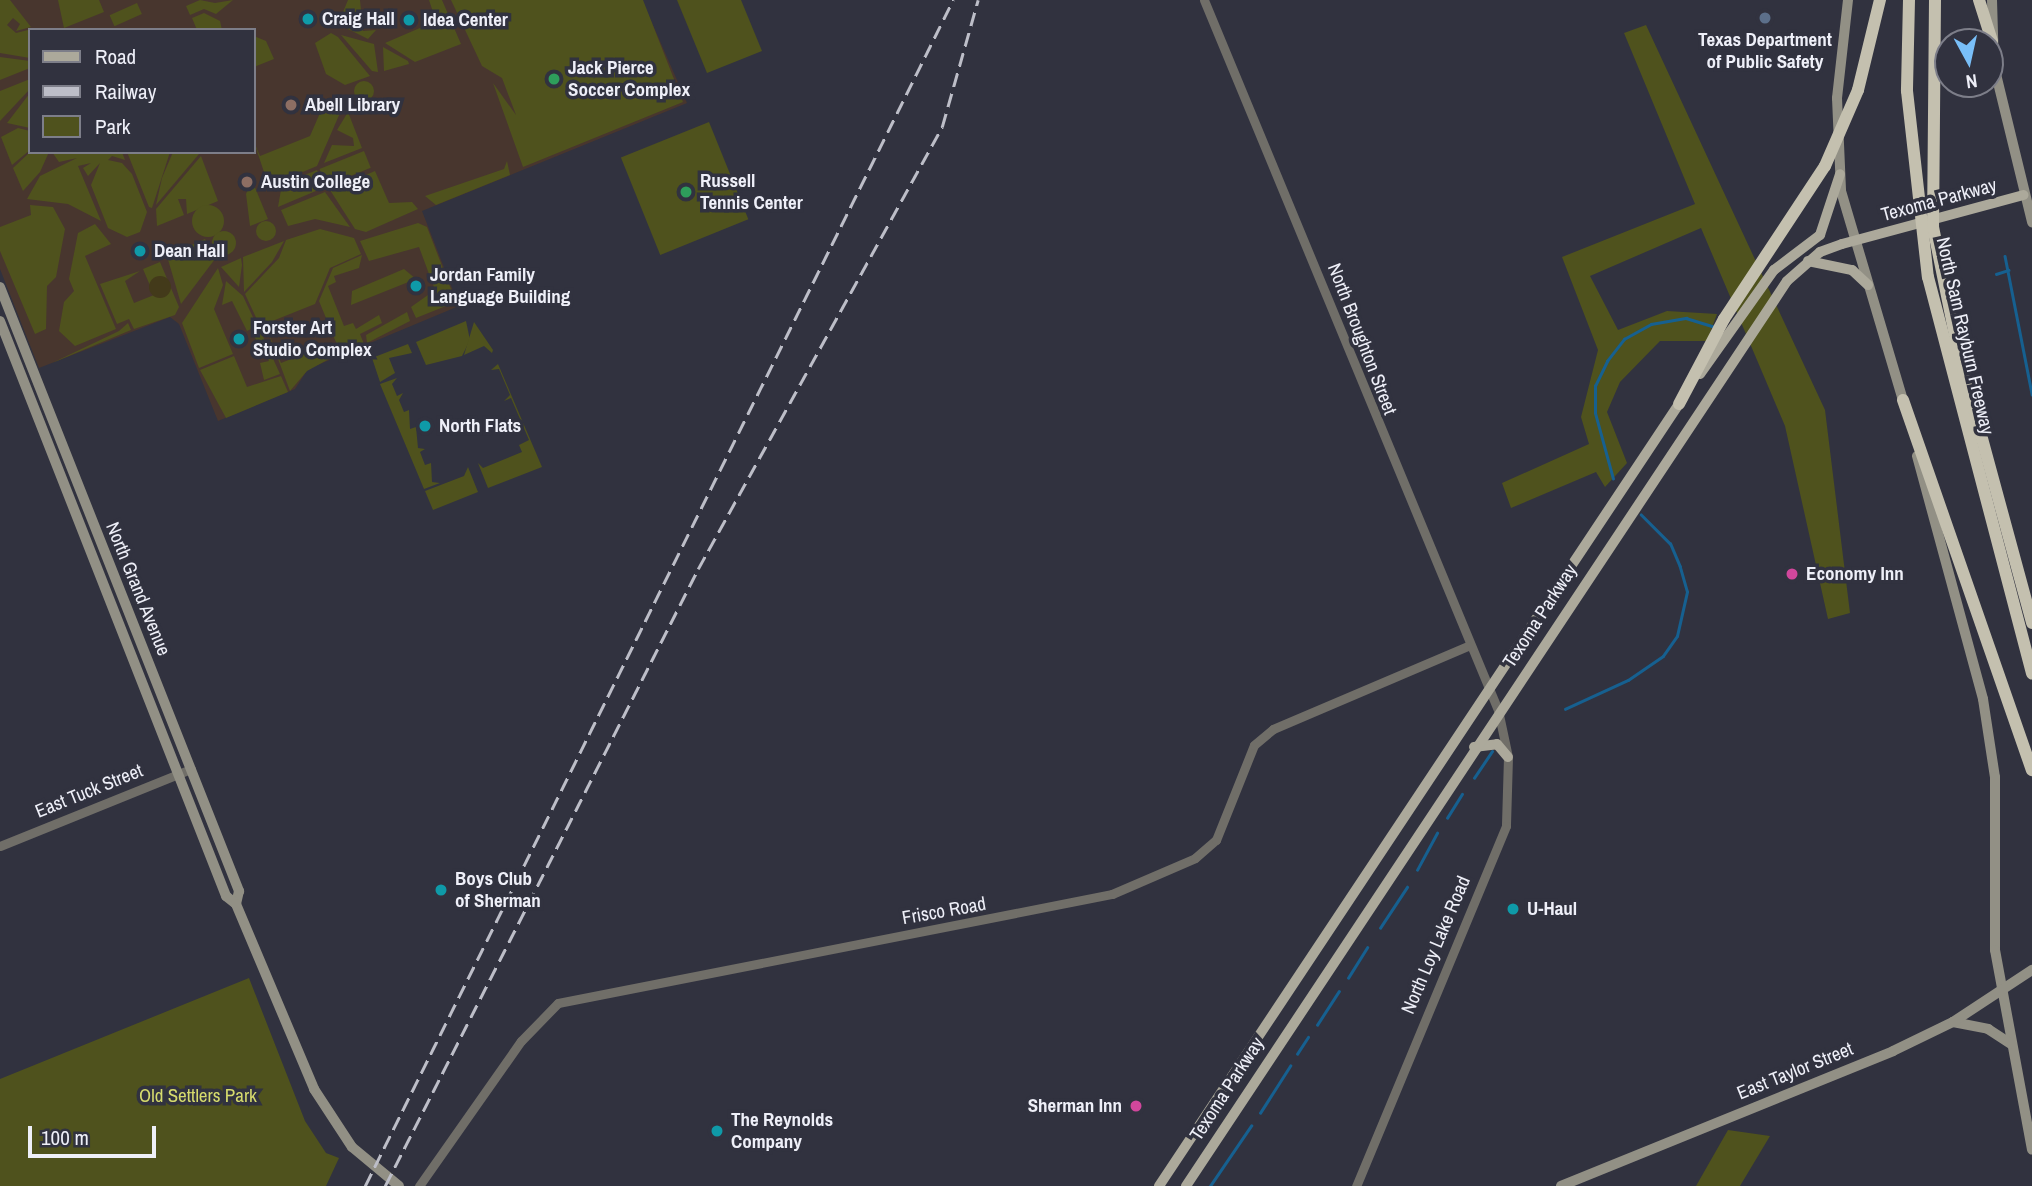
<!DOCTYPE html>
<html>
<head>
<meta charset="utf-8">
<style>
	body { margin:0 }
	#map { position:relative; width:2032px; height:1186px; overflow:hidden; background:#31323f; font-family:"Archivo Narrow",sans-serif }
	div>[style] { position:absolute }
	.education>* { inset:0; background:#48362e }
	.green>* { inset:0; background:#4f521d; transform-origin:0 0 }
	.round { border-radius:50% }
	.sand>* { inset:0; background:#433a1a }
	.stream>* { height:2.5px; margin:-1.25px; padding:0 1.25px; transform-origin:1.25px; border-radius:1.25px; background:#166090 }
	.tertiary>* { height:9px; margin:-4.5px; padding:0 4.5px; transform-origin:4.5px; border-radius:4.5px; background:#706e68 }
	.secondary>* { height:10px; margin:-5px; padding:0 5px; transform-origin:5px; border-radius:5px; background:#929085 }
	.primary>* { height:10px; margin:-5px; padding:0 5px; transform-origin:5px; border-radius:5px; background:#aca99b }
	.motorway>* { height:12px; margin:-6px; padding:0 6px; transform-origin:6px; border-radius:6px; background:#c4c0af }
	.rail>* { height:2.5px; margin-top:-1.25px; transform-origin:0; background:repeating-linear-gradient(90deg,#bdbec8 0 14px,transparent 0 21px) }
	.dots>* { width:19px; height:19px; translate:-50% -50%; box-sizing:border-box; border:4px solid #31323f; border-radius:50% }
	span { translate:-50% -50%; white-space:nowrap; text-align:center; line-height:1.15; -webkit-text-stroke:7px #31323f; paint-order:stroke }
	.poi-label { font-size:19px; color:#eeeff8; font-weight:700 }
	.left { translate:0 -50%; text-align:left }
	.right { translate:-100% -50%; text-align:right }
	.street-label { font-size:19px; color:#eeeff8 }
	.park-label { font-size:19px; color:#d6db6d }
	.legend { position:absolute; left:28px; top:28px; width:228px; height:126px; box-sizing:border-box; background:#31323f; border:2px solid #7d7e89; margin:0; padding:9px 12px; list-style:none; font-size:21px; color:#eeeff8 }
	.legend li { display:flex; align-items:center; gap:14px; height:35px }
	.legend b { width:35px; border:2px solid #7d7e89 }
	.north { position:absolute; left:1934px; top:28px; width:70px; height:70px; box-sizing:border-box; background:#31323f; border:2px solid #7d7e89; border-radius:50%; rotate:172deg; font-size:19px; font-weight:700; line-height:28px; text-align:center; color:#eeeff8 }
	.north::after { content:''; display:block; margin:auto; width:24px; height:32px; background:#79bff8; clip-path:polygon(50% 0,100% 100%,50% 72%,0 100%) }
	.scale { position:absolute; left:28px; top:1126px; width:128px; height:32px; box-sizing:border-box; border:4px solid #eeeff8; border-top:0; padding-left:9px; font-size:21px; line-height:24px; white-space:nowrap; color:#eeeff8; -webkit-text-stroke:5px #31323f; paint-order:stroke }
</style>
</head>
<body>
<div id="map">
	<div class="education">
		<i style="clip-path:polygon(evenodd,0 0,642px 0,687px 103px,422px 211px,459px 306px,308px 369px,295px 389px,218px 421px,179px 324px,170px 317px,39px 368px,0 269px,0 0,30px 30px,254px 30px,254px 152px,30px 152px,30px 30px)"></i>
	</div>
	<div class="green">
		<i style="clip-path:polygon(0 0,10px 0,31px 27px,16px 31px,20px 24px,13px 18px,7px 25px,16px 33px,32px 29px,30px 58px,0 53px)"></i>
		<i style="clip-path:polygon(58px 0,99px 0,104px 12px,64px 28px)"></i>
		<i style="clip-path:polygon(200px 0,215px 3px,233px 0,216px 14px,204px 9px,190px 15px,186px 6px)"></i>
		<i style="clip-path:polygon(348px 0,360px 0,363px 31px,376px 30px,368px 39px,338px 24px)"></i>
		<i style="clip-path:polygon(429px 0,442px 0,461px 44px,415px 62px,385px 43px,436px 21px)"></i>
		<i style="clip-path:polygon(451px 0,643px 0,683px 102px,523px 167px,493px 83px,516px 115px,502px 78px,482px 66px)"></i>
		<i style="clip-path:polygon(677px 0,741px 0,762px 51px,707px 73px)"></i>
		<i style="left:137px;top:3px;width:12px;height:30px;rotate:66deg"></i>
		<i style="clip-path:polygon(204px 13px,220px 21px,222px 30px,197px 30px,192px 18px)"></i>
		<i style="clip-path:polygon(1646px 25px,1825px 410px,1850px 613px,1828px 619px,1785px 426px,1701px 228px,1590px 276px,1618px 330px,1667px 311px,1717px 314px,1707px 341px,1660px 341px,1620px 382px,1607px 412px,1627px 463px,1605px 487px,1596px 472px,1511px 508px,1502px 483px,1589px 444px,1581px 417px,1598px 350px,1562px 257px,1695px 204px,1624px 33px)"></i>
		<i style="clip-path:polygon(331px 33px,338px 37px,370px 76px,345px 85px,326px 74px,315px 43px)"></i>
		<i style="clip-path:polygon(341px 35px,374px 44px,378px 72px,372px 71px)"></i>
		<i style="clip-path:polygon(254px 36px,266px 41px,274px 59px,254px 67px)"></i>
		<i style="clip-path:polygon(383px 47px,408px 61px,409px 64px,384px 71px)"></i>
		<i style="clip-path:polygon(0 57px,30px 61px,30px 68px,0 80px)"></i>
		<i style="clip-path:polygon(30px 79px,30px 89px,0 121px,0 91px)"></i>
		<i class="round" style="left:354px;top:81px;width:20px;height:20px"></i>
		<i style="clip-path:polygon(30px 93px,30px 128px,7px 123px)"></i>
		<i style="clip-path:polygon(338px 96px,343px 106px,317px 166px,281px 181px,265px 175px,254px 142px,260px 156px,310px 136px,323px 106px)"></i>
		<i style="clip-path:polygon(348px 112px,362px 148px,324px 163px,332px 145px,354px 146px,353px 138px,337px 130px)"></i>
		<i style="left:709px;top:122px;width:105px;height:95px;rotate:68deg"></i>
		<i style="clip-path:polygon(18px 128px,30px 131px,30px 150px,12px 165px,1px 137px)"></i>
		<i style="left:364px;top:151px;width:18px;height:48px;rotate:68deg"></i>
		<i style="clip-path:polygon(49px 152px,40px 172px,23px 191px,13px 168px,29px 153px)"></i>
		<i style="clip-path:polygon(52px 152px,122px 152px,125px 160px,112px 156px,108px 160px,122px 163px,132px 174px,147px 212px,140px 232px,127px 237px,108px 228px,91px 185px,100px 163px,88px 176px,83px 168px,91px 163px,78px 166px,101px 221px,68px 204px,27px 199px,40px 176px,77px 158px,59px 162px)"></i>
		<i style="clip-path:polygon(127px 152px,170px 152px,152px 208px,149px 207px)"></i>
		<i style="clip-path:polygon(173px 152px,199px 154px,156px 205px,162px 178px)"></i>
		<i style="clip-path:polygon(201px 156px,218px 201px,187px 214px,186px 199px,178px 199px,184px 215px,157px 226px,156px 209px)"></i>
		<i style="clip-path:polygon(507px 161px,510px 175px,436px 205px,425px 196px,504px 169px)"></i>
		<i style="clip-path:polygon(317px 170px,323px 188px,278px 207px,282px 184px)"></i>
		<i style="clip-path:polygon(375px 171px,389px 203px,412px 202px,418px 209px,366px 232px,355px 229px,330px 190px)"></i>
		<i style="clip-path:polygon(252px 180px,268px 219px,250px 226px,246px 194px)"></i>
		<i style="clip-path:polygon(325px 192px,350px 227px,315px 219px,288px 226px,281px 210px)"></i>
		<i style="clip-path:polygon(30px 205px,53px 207px,65px 229px,56px 277px,47px 286px,46px 329px,35px 334px,0 251px,0 227px,31px 215px)"></i>
		<i class="round" style="left:192px;top:205px;width:32px;height:32px"></i>
		<i class="round" style="left:256px;top:221px;width:20px;height:20px"></i>
		<i style="clip-path:polygon(418px 223px,427px 227px,456px 302px,416px 318px,411px 307px,435px 290px,419px 247px,369px 261px,360px 241px)"></i>
		<i style="clip-path:polygon(95px 224px,111px 244px,85px 256px,116px 329px,75px 346px,59px 331px,64px 302px,74px 291px,69px 279px,78px 233px)"></i>
		<i style="clip-path:polygon(320px 229px,354px 238px,361px 254px,330px 268px,315px 304px,260px 326px,245px 294px,279px 258px,286px 240px)"></i>
		<i class="round" style="left:212px;top:231px;width:24px;height:24px"></i>
		<i style="clip-path:polygon(205px 239px,215px 259px,181px 304px,167px 256px)"></i>
		<i style="clip-path:polygon(284px 241px,272px 262px,244px 292px,243px 257px)"></i>
		<i style="clip-path:polygon(362px 255px,359px 268px,334px 276px,336px 282px,328px 286px,344px 326px,353px 323px,356px 329px,379px 315px,382px 323px,360px 334px,364px 344px,340px 352px,319px 301px,333px 268px)"></i>
		<i style="clip-path:polygon(241px 258px,242px 265px,239px 287px,221px 267px)"></i>
		<i style="clip-path:polygon(160px 262px,179px 307px,175px 315px,134px 329px,129px 319px,117px 324px,100px 284px,140px 271px,125px 281px,134px 303px,154px 295px,143px 269px)"></i>
		<i style="clip-path:polygon(218px 268px,223px 285px,214px 309px,233px 354px,199px 368px,182px 323px)"></i>
		<i style="clip-path:polygon(404px 269px,416px 279px,351px 305px,352px 291px)"></i>
		<i style="clip-path:polygon(226px 281px,243px 296px,257px 326px,247px 331px,232px 301px,222px 305px)"></i>
		<i style="clip-path:polygon(407px 312px,410px 321px,367px 343px,366px 335px)"></i>
		<i style="clip-path:polygon(466px 321px,470px 340px,462px 356px,426px 365px,416px 342px)"></i>
		<i style="clip-path:polygon(474px 322px,493px 350px,492px 353px,484px 346px,464px 355px)"></i>
		<i style="clip-path:polygon(128px 323px,131px 330px,52px 363px,119px 331px)"></i>
		<i style="clip-path:polygon(266px 327px,281px 363px,314px 350px,328px 353px,329px 359px,307px 371px,290px 391px)"></i>
		<i style="clip-path:polygon(260px 330px,280px 374px,264px 380px,260px 363px,269px 361px,252px 333px)"></i>
		<i style="clip-path:polygon(408px 344px,412px 353px,389px 358px,395px 373px,380px 382px,372px 358px)"></i>
		<i style="clip-path:polygon(234px 356px,247px 387px,281px 376px,288px 392px,226px 418px,200px 370px)"></i>
		<i style="clip-path:polygon(498px 364px,542px 467px,488px 488px,478px 463px,483px 468px,522px 452px,519px 445px,529px 440px,511px 398px,504px 401px,510px 395px,499px 369px,491px 370px)"></i>
		<i style="clip-path:polygon(397px 378px,392px 384px,397px 396px,403px 393px,399px 400px,404px 412px,409px 410px,410px 429px,416px 427px,418px 448px,425px 449px,420px 452px,425px 465px,431px 463px,432px 482px,440px 483px,424px 489px,380px 384px)"></i>
		<i style="clip-path:polygon(468px 467px,478px 492px,433px 510px,425px 491px,464px 476px)"></i>
		<i style="clip-path:polygon(249px 978px,305px 1121px,326px 1153px,339px 1158px,326px 1186px,0 1186px,0 1079px)"></i>
		<i style="clip-path:polygon(1728px 1130px,1770px 1136px,1740px 1186px,1696px 1186px)"></i>
	</div>
	<div class="sand">
		<i class="round" style="left:149px;top:276px;width:22px;height:22px"></i>
	</div>
	<div class="stream">
		<i style="left:2005px;top:256px;width:141px;rotate:78.9deg"></i>
		<i style="left:1996px;top:274px;width:13px;rotate:-18deg"></i>
		<i style="left:1613px;top:479px;width:68px;rotate:-105.3deg"></i>
		<i style="left:1595px;top:413px;width:27px;rotate:-90deg"></i>
		<i style="left:1595px;top:386px;width:28px;rotate:-64deg"></i>
		<i style="left:1607px;top:361px;width:28px;rotate:-52deg"></i>
		<i style="left:1624px;top:339px;width:31px;rotate:-29deg"></i>
		<i style="left:1651px;top:324px;width:36px;rotate:-10deg"></i>
		<i style="left:1686px;top:318px;width:31px;rotate:17deg"></i>
		<i style="left:1565px;top:709px;width:69px;rotate:-24.7deg"></i>
		<i style="left:1628px;top:680px;width:42px;rotate:-34.4deg"></i>
		<i style="left:1663px;top:656px;width:24px;rotate:-55deg"></i>
		<i style="left:1677px;top:636px;width:45px;rotate:-77.2deg"></i>
		<i style="left:1687px;top:592px;width:26px;rotate:-106deg"></i>
		<i style="left:1680px;top:567px;width:25px;rotate:-113deg"></i>
		<i style="left:1670px;top:544px;width:41px;rotate:-135deg"></i>
		<i style="left:1474px;top:778px;width:32px;rotate:-56deg"></i>
		<i style="left:1447px;top:818px;width:28px;rotate:-58deg"></i>
		<i style="left:1417px;top:870px;width:42px;rotate:-61.6deg"></i>
		<i style="left:1380px;top:928px;width:49px;rotate:-56.6deg"></i>
		<i style="left:1348px;top:978px;width:36px;rotate:-58deg"></i>
		<i style="left:1317px;top:1025px;width:40px;rotate:-57.1deg"></i>
		<i style="left:1297px;top:1054px;width:20px;rotate:-57deg"></i>
		<i style="left:1260px;top:1113px;width:56px;rotate:-57.4deg"></i>
		<i style="left:1210px;top:1186px;width:73px;rotate:-55.7deg"></i>
	</div>
	<div class="tertiary">
		<i style="left:1204px;top:0;width:768px;rotate:67.51deg"></i>
		<i style="left:1498px;top:710px;width:48px;rotate:78deg"></i>
		<i style="left:1508px;top:757px;width:69px;rotate:91.7deg"></i>
		<i style="left:1506px;top:826px;width:390px;rotate:112.6deg"></i>
		<i style="left:0;top:846px;width:206px;rotate:-22deg"></i>
		<i style="left:419px;top:1186px;width:177px;rotate:-54.9deg"></i>
		<i style="left:521px;top:1041px;width:53px;rotate:-45.8deg"></i>
		<i style="left:558px;top:1003px;width:565px;rotate:-11.13deg"></i>
		<i style="left:1112px;top:894px;width:90px;rotate:-23.4deg"></i>
		<i style="left:1195px;top:858px;width:28px;rotate:-41deg"></i>
		<i style="left:1216px;top:840px;width:102px;rotate:-68.2deg"></i>
		<i style="left:1254px;top:745px;width:25px;rotate:-40deg"></i>
		<i style="left:1273px;top:729px;width:212px;rotate:-23.1deg"></i>
	</div>
	<div class="secondary">
		<i style="left:1848px;top:0;width:99px;rotate:96.4deg"></i>
		<i style="left:1837px;top:98px;width:93px;rotate:87.5deg"></i>
		<i style="left:1841px;top:191px;width:225px;rotate:73.5deg"></i>
		<i style="left:1992px;top:0;width:66px;rotate:88.3deg"></i>
		<i style="left:1994px;top:66px;width:161px;rotate:76.3deg"></i>
		<i style="left:0;top:287px;width:650px;rotate:68.41deg"></i>
		<i style="left:239px;top:891px;width:13px;rotate:103deg"></i>
		<i style="left:0;top:321px;width:618px;rotate:68.54deg"></i>
		<i style="left:226px;top:896px;width:13px;rotate:39deg"></i>
		<i style="left:236px;top:904px;width:201px;rotate:67.1deg"></i>
		<i style="left:314px;top:1089px;width:69px;rotate:56.8deg"></i>
		<i style="left:352px;top:1147px;width:61px;rotate:39.7deg"></i>
		<i style="left:1917px;top:456px;width:252px;rotate:74.8deg"></i>
		<i style="left:1983px;top:699px;width:79px;rotate:81.3deg"></i>
		<i style="left:1995px;top:777px;width:173px;rotate:90deg"></i>
		<i style="left:1995px;top:950px;width:203px;rotate:79.5deg"></i>
		<i style="left:1953px;top:1022px;width:36px;rotate:11deg"></i>
		<i style="left:1988px;top:1029px;width:27px;rotate:33deg"></i>
		<i style="left:1561px;top:1186px;width:358px;rotate:-22.1deg"></i>
		<i style="left:1893px;top:1051px;width:67px;rotate:-25.8deg"></i>
		<i style="left:1953px;top:1022px;width:95px;rotate:-33.4deg"></i>
	</div>
	<div class="primary">
		<i style="left:1808px;top:261px;width:45px;rotate:11.6deg"></i>
		<i style="left:1852px;top:270px;width:22px;rotate:43deg"></i>
		<i style="left:1700px;top:374px;width:128px;rotate:-54.6deg"></i>
		<i style="left:1774px;top:270px;width:58px;rotate:-37.3deg"></i>
		<i style="left:1820px;top:235px;width:64px;rotate:-71.8deg"></i>
		<i style="left:1474px;top:747px;width:23px;rotate:-7deg"></i>
		<i style="left:1497px;top:744px;width:17px;rotate:50deg"></i>
		<i style="left:1159px;top:1186px;width:946px;rotate:-56.38deg"></i>
		<i style="left:1186px;top:1186px;width:1086px;rotate:-56.41deg"></i>
		<i style="left:1787px;top:281px;width:44px;rotate:-41.3deg"></i>
		<i style="left:1820px;top:252px;width:23px;rotate:-20deg"></i>
		<i style="left:1842px;top:244px;width:188px;rotate:-15.1deg"></i>
	</div>
	<div class="motorway">
		<i style="left:1909px;top:0;width:91px;rotate:91.3deg"></i>
		<i style="left:1907px;top:91px;width:187px;rotate:83.6deg"></i>
		<i style="left:1928px;top:277px;width:410px;rotate:75.3deg"></i>
		<i style="left:1935px;top:0;width:227px;rotate:90.5deg"></i>
		<i style="left:1933px;top:227px;width:126px;rotate:78.5deg"></i>
		<i style="left:1958px;top:350px;width:283px;rotate:74.8deg"></i>
		<i style="left:1979px;top:0;width:43px;rotate:72.4deg"></i>
		<i style="left:1903px;top:400px;width:392px;rotate:70.8deg"></i>
		<i style="left:1679px;top:404px;width:96px;rotate:-62.1deg"></i>
		<i style="left:1724px;top:319px;width:183px;rotate:-56.6deg"></i>
		<i style="left:1825px;top:166px;width:83px;rotate:-66.5deg"></i>
		<i style="left:1858px;top:90px;width:93px;rotate:-76.3deg"></i>
	</div>
	<div class="rail">
		<i style="left:365px;top:1186px;width:1324px;rotate:-63.63deg"></i>
		<i style="left:385px;top:1186px;width:692px;rotate:-63.1deg"></i>
		<i style="left:698px;top:569px;width:505px;rotate:-61.1deg"></i>
		<i style="left:942px;top:127px;width:132px;rotate:-74.2deg"></i>
	</div>
	<div class="dots">
		<i style="left:1765px;top:18px;background:#5c6f8a"></i>
		<i style="left:308px;top:19px;background:#0f9aa8"></i>
		<i style="left:409px;top:20px;background:#0f9aa8"></i>
		<i style="left:554px;top:79px;background:#2e9e5b"></i>
		<i style="left:291px;top:105px;background:#8d6e63"></i>
		<i style="left:247px;top:182px;background:#8d6e63"></i>
		<i style="left:686px;top:192px;background:#2e9e5b"></i>
		<i style="left:140px;top:251px;background:#0f9aa8"></i>
		<i style="left:416px;top:286px;background:#0f9aa8"></i>
		<i style="left:239px;top:339px;background:#0f9aa8"></i>
		<i style="left:425px;top:426px;background:#0f9aa8"></i>
		<i style="left:1792px;top:574px;background:#d1479c"></i>
		<i style="left:441px;top:890px;background:#0f9aa8"></i>
		<i style="left:1513px;top:909px;background:#0f9aa8"></i>
		<i style="left:1136px;top:1106px;background:#d1479c"></i>
		<i style="left:717px;top:1131px;background:#0f9aa8"></i>
	</div>
	<div class="poi-label">
		<span class="left" style="left:322px;top:19px">Craig Hall</span>
		<span class="left" style="left:423px;top:20px">Idea Center</span>
		<span style="left:1765px;top:51px">Texas Department<br>of Public Safety</span>
		<span class="left" style="left:568px;top:79px">Jack Pierce<br>Soccer Complex</span>
		<span class="left" style="left:305px;top:105px">Abell Library</span>
		<span class="left" style="left:700px;top:192px">Russell<br>Tennis Center</span>
		<span class="left" style="left:261px;top:182px">Austin College</span>
		<span class="left" style="left:154px;top:251px">Dean Hall</span>
		<span class="left" style="left:430px;top:286px">Jordan Family<br>Language Building</span>
		<span class="left" style="left:253px;top:339px">Forster Art<br>Studio Complex</span>
		<span class="left" style="left:439px;top:426px">North Flats</span>
		<span class="left" style="left:1806px;top:574px">Economy Inn</span>
		<span class="left" style="left:455px;top:890px">Boys Club<br>of Sherman</span>
		<span class="left" style="left:1527px;top:909px">U-Haul</span>
		<span class="right" style="left:1122px;top:1106px">Sherman Inn</span>
		<span class="left" style="left:731px;top:1131px">The Reynolds<br>Company</span>
	</div>
	<div class="street-label">
		<span style="left:1939px;top:200px;rotate:-15deg">Texoma Parkway</span>
		<span style="left:1965px;top:336px;rotate:77deg">North Sam Rayburn Freeway</span>
		<span style="left:1362px;top:339px;rotate:69deg">North Broughton Street</span>
		<span style="left:138px;top:589px;rotate:68deg">North Grand Avenue</span>
		<span style="left:1540px;top:616px;rotate:-57deg">Texoma Parkway</span>
		<span style="left:89px;top:791px;rotate:-22deg">East Tuck Street</span>
		<span style="left:944px;top:911px;rotate:-10deg">Frisco Road</span>
		<span style="left:1436px;top:945px;rotate:-67deg">North Loy Lake Road</span>
		<span style="left:1795px;top:1071px;rotate:-22deg">East Taylor Street</span>
		<span style="left:1227px;top:1089px;rotate:-57deg">Texoma Parkway</span>
	</div>
	<div class="park-label">
		<span style="left:198px;top:1096px">Old Settlers Park</span>
	</div>
	<ul class="legend">
	<li><b style="height:9px;background:#aca99b"></b>Road</li>
	<li><b style="height:9px;background:#bdbec8"></b>Railway</li>
	<li><b style="height:19px;background:#4f521d"></b>Park</li>
	</ul>
	<div class="north">N</div>
	<div class="scale">100 m</div>
</div>
</body>
</html>
